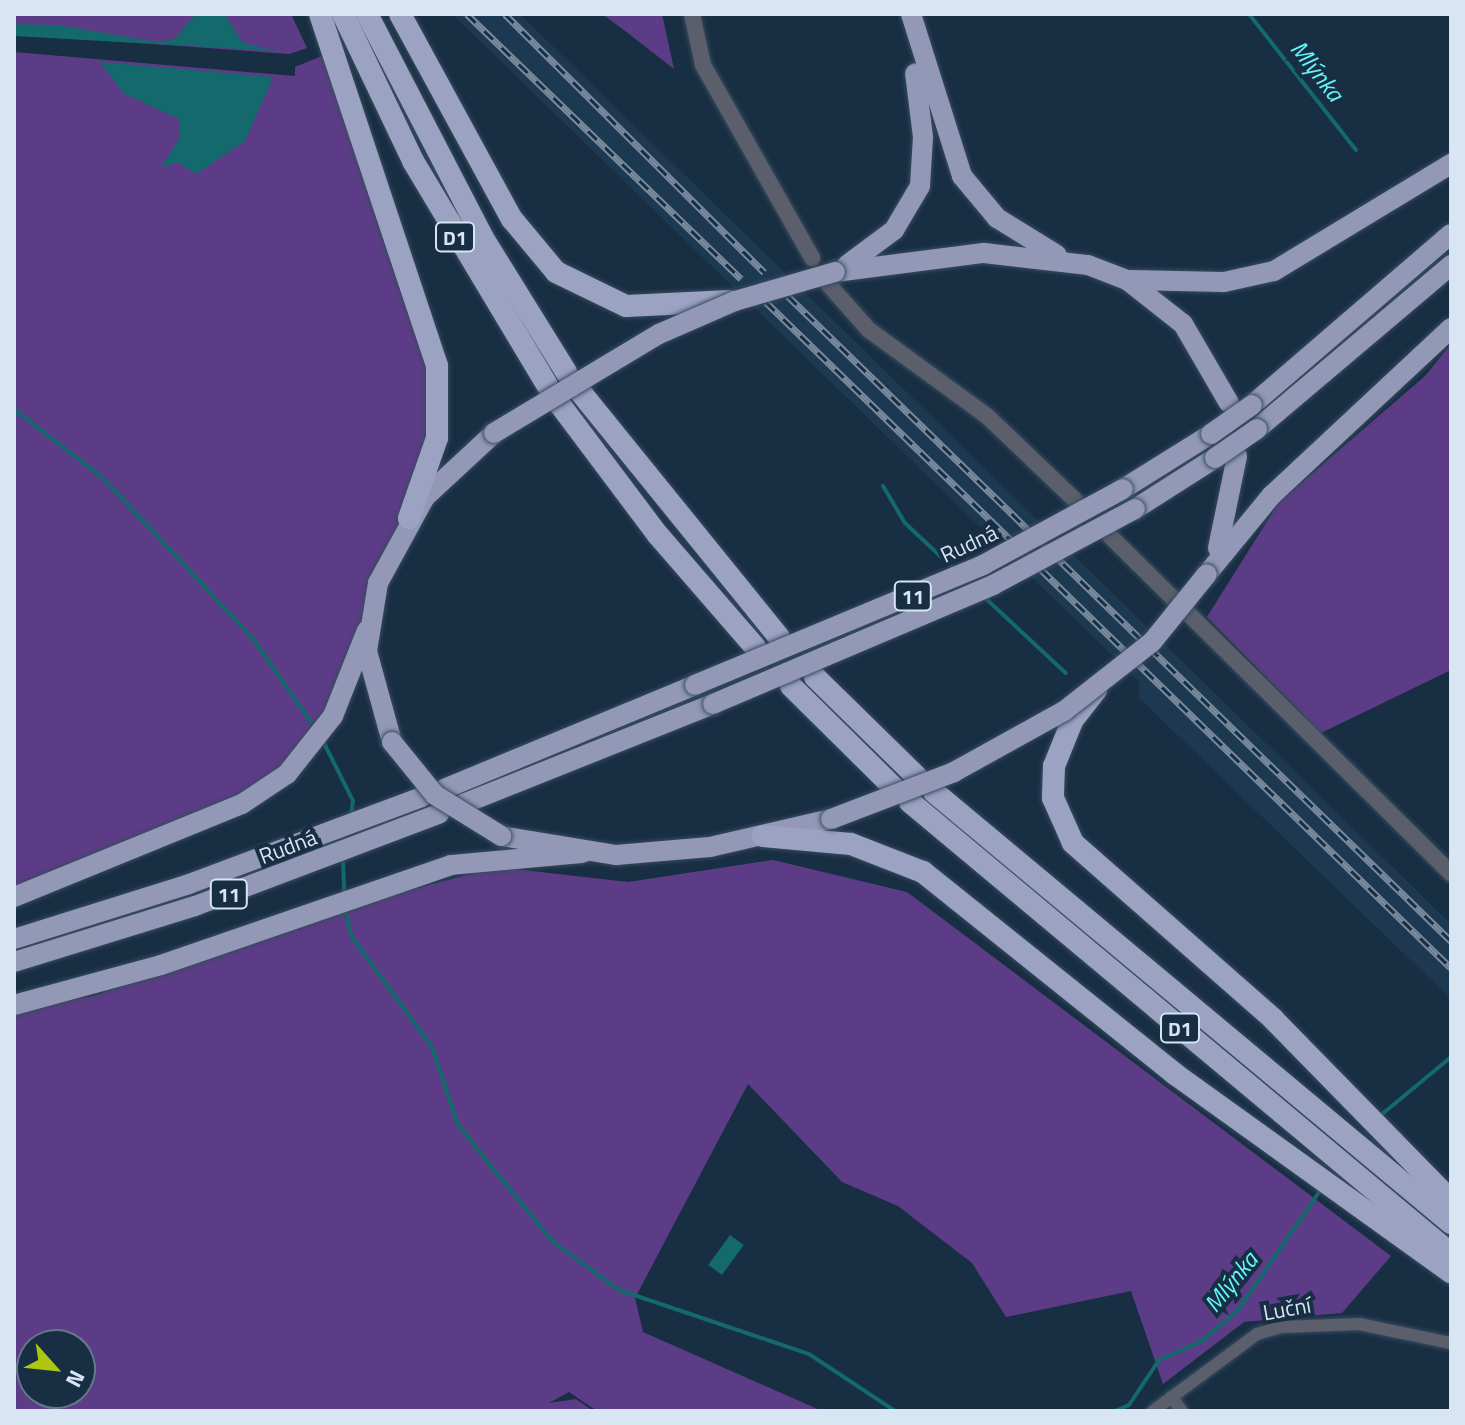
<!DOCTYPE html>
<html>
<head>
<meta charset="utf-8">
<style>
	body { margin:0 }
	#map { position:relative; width:1465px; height:1425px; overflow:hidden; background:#182e43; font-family:"Titillium Web",sans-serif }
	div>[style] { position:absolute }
	.built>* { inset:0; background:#1d3851 }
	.green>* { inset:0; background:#5d3c87 }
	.water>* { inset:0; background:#13696b; transform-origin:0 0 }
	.stream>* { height:4px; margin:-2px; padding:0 2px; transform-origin:2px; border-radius:2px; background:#13696b }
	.roads { filter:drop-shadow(0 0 2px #374b5f) drop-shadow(0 0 2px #374b5f) }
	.minor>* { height:12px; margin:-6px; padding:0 6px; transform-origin:6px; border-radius:6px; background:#5b5e6b }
	.tertiary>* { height:16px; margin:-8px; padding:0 8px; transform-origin:8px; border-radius:8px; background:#5b5e6b }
	.trunk>* { height:20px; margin:-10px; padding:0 10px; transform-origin:10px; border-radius:10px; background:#9298b6 }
	.motorway>* { height:22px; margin:-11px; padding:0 11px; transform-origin:11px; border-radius:11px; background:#9ba2c2 }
	.rail>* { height:7px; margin-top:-3.5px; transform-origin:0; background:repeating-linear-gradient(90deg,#182e43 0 12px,#788a9c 0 24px); box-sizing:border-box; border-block:2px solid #788a9c }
	.bridges { filter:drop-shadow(0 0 2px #374b5f) drop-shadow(0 0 2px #374b5f) }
	.trunk-bridge>* { height:20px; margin:-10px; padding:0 10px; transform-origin:10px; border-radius:10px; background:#9298b6 }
	span { translate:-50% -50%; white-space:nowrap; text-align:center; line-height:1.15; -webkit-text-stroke:8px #182e43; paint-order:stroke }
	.shield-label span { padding:2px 6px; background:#182e43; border:2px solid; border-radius:6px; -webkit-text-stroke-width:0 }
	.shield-label { font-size:20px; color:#d8e6f4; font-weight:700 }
	.street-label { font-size:22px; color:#d8e6f4 }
	.water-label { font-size:24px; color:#63f7fa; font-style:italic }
	.frame { position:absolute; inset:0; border:16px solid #d8e6f4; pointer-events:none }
	.north { position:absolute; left:16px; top:1329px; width:80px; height:80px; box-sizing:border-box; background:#182e43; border:2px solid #65788a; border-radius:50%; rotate:117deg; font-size:22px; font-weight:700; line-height:32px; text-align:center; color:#d8e6f4 }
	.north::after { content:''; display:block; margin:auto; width:28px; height:36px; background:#acc611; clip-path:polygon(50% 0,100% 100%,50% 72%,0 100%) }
</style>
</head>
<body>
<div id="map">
	<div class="built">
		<i style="clip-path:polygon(452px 14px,520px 14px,1451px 924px,1451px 999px,1139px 698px,1139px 682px,1117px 660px)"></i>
	</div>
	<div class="green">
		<i style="clip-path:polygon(14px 14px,291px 14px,307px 48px,289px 54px,14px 34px)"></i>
		<i style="clip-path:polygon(602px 14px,662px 14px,674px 69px,624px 30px)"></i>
		<i style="clip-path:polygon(14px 52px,295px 76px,295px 67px,324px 55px,442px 396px,345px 689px,287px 774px,14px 897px)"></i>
		<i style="clip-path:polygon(1451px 344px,1451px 670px,1321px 733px,1207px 617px,1279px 502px,1425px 376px)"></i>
		<i style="clip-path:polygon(evenodd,773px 860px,907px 892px,1391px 1256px,1342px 1313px,1244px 1322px,1163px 1384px,1131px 1291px,1006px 1317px,972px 1263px,898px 1206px,842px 1182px,748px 1084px,635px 1298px,643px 1332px,822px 1411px,597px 1411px,569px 1392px,549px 1403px,576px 1399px,593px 1411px,14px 1411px,14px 1011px,93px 996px,372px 900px,497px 867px,628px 882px,773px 860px,32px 1345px,80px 1345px,80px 1393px,32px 1393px,32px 1345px)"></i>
	</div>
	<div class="water">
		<i style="clip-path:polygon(195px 14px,224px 14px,243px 43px,279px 51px,14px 36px,14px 24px,58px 25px,157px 42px,175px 39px)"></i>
		<i style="clip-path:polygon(100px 62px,273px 77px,245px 141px,196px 174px,177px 162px,161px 168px,180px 137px,179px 119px,123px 93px)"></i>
		<i style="left:730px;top:1235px;width:17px;height:37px;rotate:36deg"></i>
	</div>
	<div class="stream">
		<i style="left:1249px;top:14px;width:173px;rotate:51.8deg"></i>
		<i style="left:14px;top:409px;width:114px;rotate:37.9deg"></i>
		<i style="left:104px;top:479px;width:220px;rotate:47deg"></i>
		<i style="left:254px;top:640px;width:107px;rotate:55.3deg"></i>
		<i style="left:883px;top:486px;width:43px;rotate:59.3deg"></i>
		<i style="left:905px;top:523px;width:67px;rotate:43.2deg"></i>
		<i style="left:983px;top:596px;width:113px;rotate:42.9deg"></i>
		<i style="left:322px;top:739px;width:69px;rotate:63.4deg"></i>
		<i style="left:353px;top:801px;width:14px;rotate:98deg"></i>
		<i style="left:343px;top:859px;width:35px;rotate:88deg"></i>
		<i style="left:344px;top:907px;width:31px;rotate:75deg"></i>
		<i style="left:352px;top:937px;width:136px;rotate:54deg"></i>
		<i style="left:432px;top:1047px;width:82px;rotate:71.6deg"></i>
		<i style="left:458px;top:1125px;width:149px;rotate:51deg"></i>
		<i style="left:552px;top:1241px;width:83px;rotate:36.2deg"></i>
		<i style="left:619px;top:1290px;width:200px;rotate:18.6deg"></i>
		<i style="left:809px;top:1354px;width:103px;rotate:33.5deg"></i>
		<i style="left:1381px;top:1115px;width:91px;rotate:-39.6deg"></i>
		<i style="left:1115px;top:1411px;width:15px;rotate:-23deg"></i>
		<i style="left:1129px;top:1405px;width:54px;rotate:-56.3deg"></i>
		<i style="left:1159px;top:1360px;width:47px;rotate:-23.8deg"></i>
		<i style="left:1202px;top:1341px;width:48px;rotate:-40.7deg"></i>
		<i style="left:1238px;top:1310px;width:148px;rotate:-55.5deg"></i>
	</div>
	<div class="roads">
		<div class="minor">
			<i style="left:1171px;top:1397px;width:18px;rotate:52deg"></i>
			<i style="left:1153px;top:1411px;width:129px;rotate:-36.5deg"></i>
			<i style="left:1257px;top:1334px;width:26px;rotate:-16deg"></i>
			<i style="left:1282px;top:1327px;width:77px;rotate:-2.2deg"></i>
			<i style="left:1359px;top:1324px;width:94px;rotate:11.7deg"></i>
		</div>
		<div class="tertiary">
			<i style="left:692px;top:14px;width:52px;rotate:77.8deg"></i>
			<i style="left:703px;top:65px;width:222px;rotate:60.5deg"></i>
			<i style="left:829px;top:285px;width:60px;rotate:48.4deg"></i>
			<i style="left:869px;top:330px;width:146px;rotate:36.1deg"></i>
			<i style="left:987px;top:416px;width:122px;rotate:43.7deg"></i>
			<i style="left:1110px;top:536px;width:480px;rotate:44.7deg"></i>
		</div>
		<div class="trunk">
			<i style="left:911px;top:14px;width:170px;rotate:72.5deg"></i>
			<i style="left:962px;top:176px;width:55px;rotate:50.2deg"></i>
			<i style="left:997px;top:218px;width:70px;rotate:31.7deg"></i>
			<i style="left:847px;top:265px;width:59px;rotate:-36.7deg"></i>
			<i style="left:894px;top:230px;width:51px;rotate:-59.4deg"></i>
			<i style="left:920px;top:186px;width:49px;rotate:-86.5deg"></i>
			<i style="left:923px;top:137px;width:64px;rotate:-97.1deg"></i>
			<i style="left:835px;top:272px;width:150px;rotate:-7.3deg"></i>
			<i style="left:984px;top:253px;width:105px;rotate:6.6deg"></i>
			<i style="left:1088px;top:265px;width:42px;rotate:21deg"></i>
			<i style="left:1127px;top:280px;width:71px;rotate:38.2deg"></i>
			<i style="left:1183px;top:324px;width:91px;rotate:59.8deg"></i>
			<i style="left:1131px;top:280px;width:93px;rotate:1.2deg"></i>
			<i style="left:1224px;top:282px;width:51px;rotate:-12.4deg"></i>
			<i style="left:1274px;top:271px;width:207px;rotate:-31.2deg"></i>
			<i style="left:1252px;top:405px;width:262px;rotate:-40.7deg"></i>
			<i style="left:1257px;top:429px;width:254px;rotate:-40.2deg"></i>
			<i style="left:1123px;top:489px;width:104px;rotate:-32deg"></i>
			<i style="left:1135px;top:509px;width:95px;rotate:-32.5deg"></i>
			<i style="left:1218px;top:548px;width:94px;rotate:-78.3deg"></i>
			<i style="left:1207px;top:574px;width:102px;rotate:-50.6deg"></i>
			<i style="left:1272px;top:495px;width:245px;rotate:-43deg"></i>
			<i style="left:392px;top:742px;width:94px;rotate:-105.4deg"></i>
			<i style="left:367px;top:651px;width:69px;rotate:-80.8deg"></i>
			<i style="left:378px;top:583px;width:98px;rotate:-61.3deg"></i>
			<i style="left:425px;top:497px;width:94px;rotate:-42.8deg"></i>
			<i style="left:444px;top:789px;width:272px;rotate:-22.5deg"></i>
			<i style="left:463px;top:804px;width:269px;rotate:-21.8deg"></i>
			<i style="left:501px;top:836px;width:117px;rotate:9.4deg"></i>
			<i style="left:616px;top:855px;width:94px;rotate:-4.9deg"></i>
			<i style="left:710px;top:847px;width:124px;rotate:-13deg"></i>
			<i style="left:14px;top:897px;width:246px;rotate:-22.2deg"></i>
			<i style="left:242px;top:804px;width:54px;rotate:-33.7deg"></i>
			<i style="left:287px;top:774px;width:74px;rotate:-51.6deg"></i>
			<i style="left:333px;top:716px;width:92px;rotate:-68.4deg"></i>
			<i style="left:14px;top:939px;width:183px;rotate:-17.4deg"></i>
			<i style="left:189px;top:884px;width:249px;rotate:-20.5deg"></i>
			<i style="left:14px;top:962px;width:189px;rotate:-17.2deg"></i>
			<i style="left:195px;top:906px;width:261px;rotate:-20.7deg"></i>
			<i style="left:14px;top:1005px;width:152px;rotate:-15.2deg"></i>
			<i style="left:161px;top:965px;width:307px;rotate:-19deg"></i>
			<i style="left:451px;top:865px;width:132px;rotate:-5.2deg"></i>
		</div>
		<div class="motorway">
			<i style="left:320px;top:14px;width:371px;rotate:71.6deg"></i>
			<i style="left:437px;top:366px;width:72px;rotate:90deg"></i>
			<i style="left:437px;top:438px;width:85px;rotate:109.3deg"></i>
			<i style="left:343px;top:14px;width:163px;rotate:64.5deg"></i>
			<i style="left:413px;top:161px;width:261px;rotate:59.1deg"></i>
			<i style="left:367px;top:14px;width:252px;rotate:62.6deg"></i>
			<i style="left:483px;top:238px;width:158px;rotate:58.2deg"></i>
			<i style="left:400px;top:14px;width:234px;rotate:61.4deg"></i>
			<i style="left:512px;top:219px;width:69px;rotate:50.3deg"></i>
			<i style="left:556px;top:272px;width:78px;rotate:25.9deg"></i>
			<i style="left:626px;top:306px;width:104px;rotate:-2.8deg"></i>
			<i style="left:578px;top:389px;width:319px;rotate:51deg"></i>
			<i style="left:558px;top:402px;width:166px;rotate:53.1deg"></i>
			<i style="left:658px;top:535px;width:148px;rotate:49.1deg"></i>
			<i style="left:815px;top:677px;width:143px;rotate:44.4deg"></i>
			<i style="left:791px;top:686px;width:144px;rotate:44.7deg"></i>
			<i style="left:1096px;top:690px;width:37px;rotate:128deg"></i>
			<i style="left:1073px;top:719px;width:51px;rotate:112deg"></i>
			<i style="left:1054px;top:766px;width:32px;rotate:92deg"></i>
			<i style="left:1053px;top:798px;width:49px;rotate:66deg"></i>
			<i style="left:1073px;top:843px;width:266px;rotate:41.3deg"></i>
			<i style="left:1273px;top:1019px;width:255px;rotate:45.6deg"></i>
			<i style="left:934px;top:792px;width:673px;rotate:39.82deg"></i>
			<i style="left:910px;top:802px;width:705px;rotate:39.88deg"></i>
			<i style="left:763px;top:836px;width:88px;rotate:5.2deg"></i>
			<i style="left:851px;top:844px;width:77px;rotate:21.3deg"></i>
			<i style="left:923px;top:872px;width:323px;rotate:38.7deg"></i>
			<i style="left:1175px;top:1074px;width:340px;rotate:35.7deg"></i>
		</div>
	</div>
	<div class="rail">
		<i style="left:467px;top:14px;width:381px;rotate:44deg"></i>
		<i style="left:505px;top:14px;width:366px;rotate:44.9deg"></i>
		<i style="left:788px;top:296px;width:925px;rotate:44.21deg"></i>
		<i style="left:766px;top:302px;width:955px;rotate:44.19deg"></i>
	</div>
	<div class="bridges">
		<div class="trunk-bridge">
			<i style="left:494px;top:433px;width:192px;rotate:-31deg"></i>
			<i style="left:659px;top:334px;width:83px;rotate:-23.5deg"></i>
			<i style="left:735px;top:301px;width:104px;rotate:-16.2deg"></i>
			<i style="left:1211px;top:434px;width:50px;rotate:-35.3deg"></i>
			<i style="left:1215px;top:458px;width:51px;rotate:-34.6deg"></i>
			<i style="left:695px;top:685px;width:312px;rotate:-22.6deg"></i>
			<i style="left:983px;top:565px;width:159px;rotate:-28.5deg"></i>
			<i style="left:713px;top:704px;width:304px;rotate:-23deg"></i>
			<i style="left:993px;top:585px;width:161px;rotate:-28.2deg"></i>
			<i style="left:392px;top:742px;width:68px;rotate:50.9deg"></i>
			<i style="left:435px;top:795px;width:78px;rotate:31.8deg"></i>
			<i style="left:831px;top:819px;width:132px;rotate:-20.9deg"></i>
			<i style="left:954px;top:772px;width:126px;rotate:-29deg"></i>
			<i style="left:1064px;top:711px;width:112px;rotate:-38.1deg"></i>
			<i style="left:1152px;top:642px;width:87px;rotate:-51deg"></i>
		</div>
	</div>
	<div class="shield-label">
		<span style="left:455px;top:237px">D1</span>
		<span style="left:913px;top:596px">11</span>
		<span style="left:229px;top:894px">11</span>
		<span style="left:1180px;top:1028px">D1</span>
	</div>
	<div class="street-label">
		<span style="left:969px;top:544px;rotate:-25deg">Rudná</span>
		<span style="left:288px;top:847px;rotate:-21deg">Rudná</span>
		<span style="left:1287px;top:1309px;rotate:-10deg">Luční</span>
	</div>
	<div class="water-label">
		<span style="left:1317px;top:71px;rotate:52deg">Mlýnka</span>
		<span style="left:1231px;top:1282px;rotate:-51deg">Mlýnka</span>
	</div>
	<div class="frame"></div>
	<div class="north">N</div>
</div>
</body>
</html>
